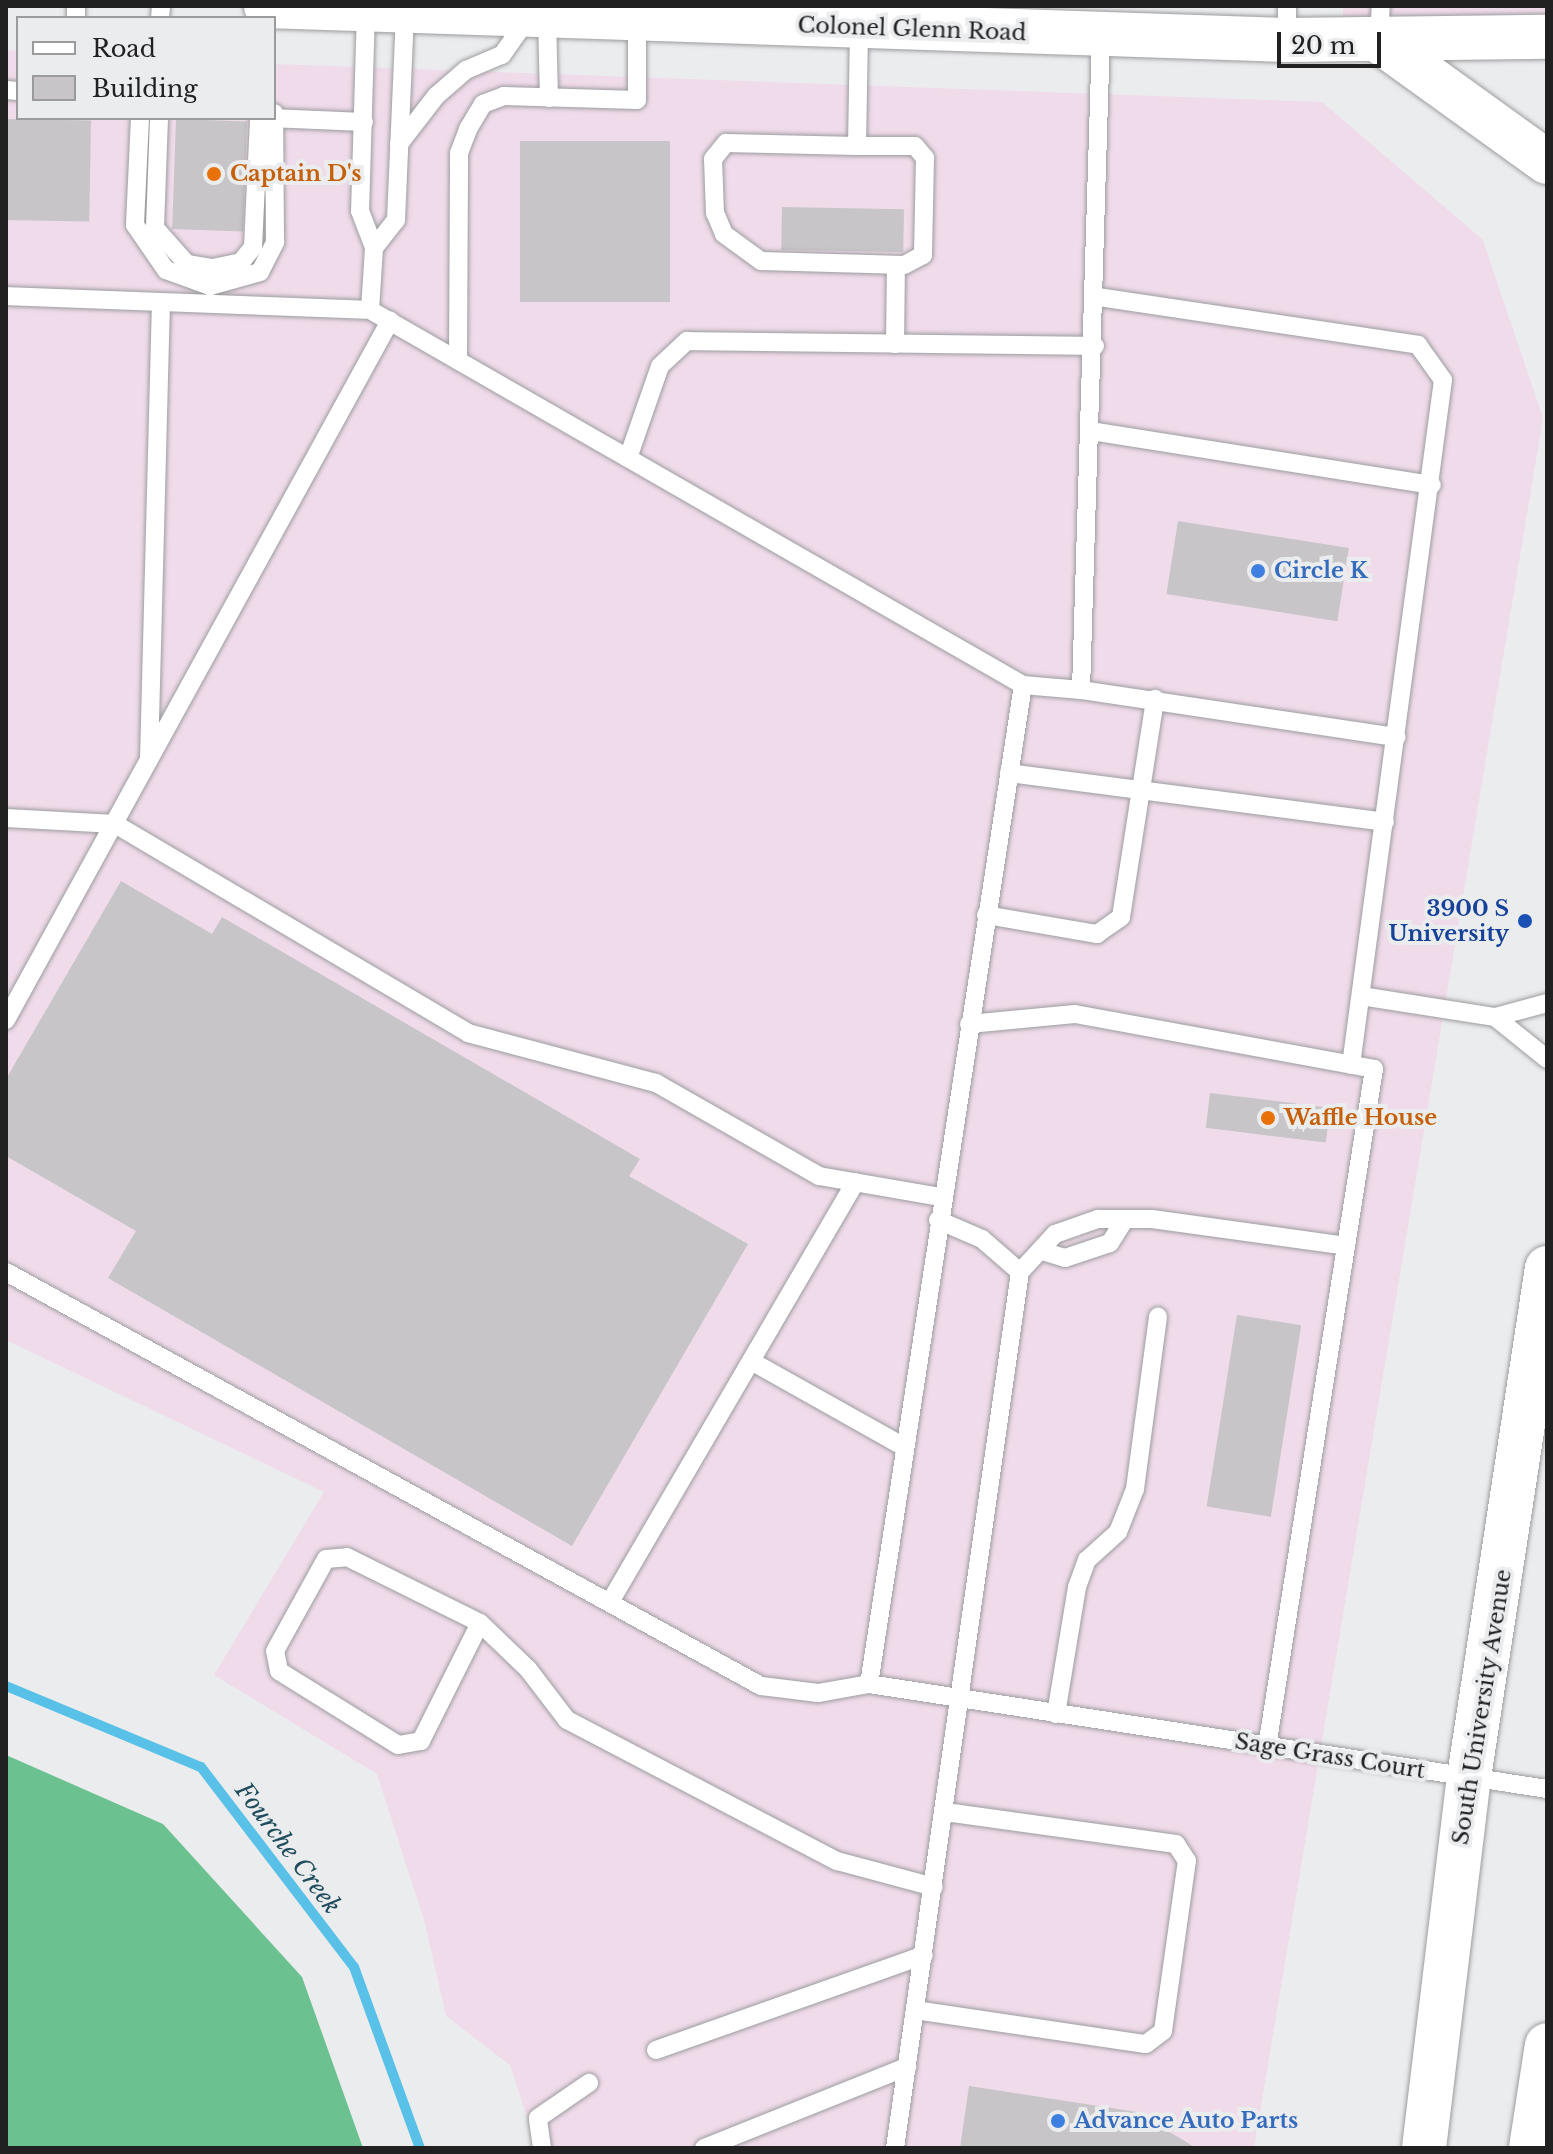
<!DOCTYPE html>
<html>
<head>
<meta charset="utf-8">
<style>
	body { margin:0 }
	#map { position:relative; width:1553px; height:2154px; overflow:hidden; background:#ebecee; font-family:"Libre Baskerville",serif }
	div>[style] { position:absolute }
	.commercial>* { inset:0; background:#f0dbea; transform-origin:0 0 }
	.forest>* { inset:0; background:#6cc190 }
	.stream>* { height:10px; margin:-5px; padding:0 5px; transform-origin:5px; border-radius:5px; background:#59c1e7 }
	.building>* { inset:0; background:#c7c5c7; transform-origin:0 0 }
	.roads { filter:drop-shadow(0 0 2px #9c9d9f) drop-shadow(0 0 2px #9c9d9f) }
	.service>* { height:18px; margin:-9px; padding:0 9px; transform-origin:9px; border-radius:9px; background:#fff }
	.secondary>* { height:44px; margin:-22px; padding:0 22px; transform-origin:22px; border-radius:22px; background:#fff }
	.primary>* { height:44px; margin:-22px; padding:0 22px; transform-origin:22px; border-radius:22px; background:#fff }
	.dots>* { width:22px; height:22px; translate:-50% -50%; box-sizing:border-box; border:4px solid #ebecee; border-radius:50% }
	span { translate:-50% -50%; white-space:nowrap; text-align:center; line-height:1.15; -webkit-text-stroke:8px #ebecee; paint-order:stroke }
	.street-label { font-size:22px; color:#212122 }
	.food-label { font-size:22px; color:#c56008; font-weight:700 }
	.left { translate:0 -50%; text-align:left }
	.shop-label { font-size:22px; color:#366cbe; font-weight:700 }
	.transit-label { font-size:22px; color:#164399; font-weight:700 }
	.right { translate:-100% -50%; text-align:right }
	.water-label { font-size:24px; color:#204d5d; font-style:italic }
	.frame { position:absolute; inset:0; border:8px solid #212122; pointer-events:none }
	.legend { position:absolute; left:16px; top:16px; width:260px; height:104px; box-sizing:border-box; background:#ebecee; border:2px solid #9a9b9c; margin:0; padding:10px 14px; list-style:none; font-size:24px; color:#212122 }
	.legend li { display:flex; align-items:center; gap:16px; height:40px }
	.legend b { width:40px; border:2px solid #9a9b9c }
	.scale { position:absolute; left:1277px; top:32px; width:104px; height:36px; box-sizing:border-box; border:4px solid #212122; border-top:0; padding-left:10px; font-size:24px; line-height:28px; white-space:nowrap; color:#212122; -webkit-text-stroke:6px #ebecee; paint-order:stroke }
</style>
</head>
<body>
<div id="map">
	<div class="commercial">
		<i style="left:1343px;top:6px;width:204px;height:35px"></i>
		<i style="clip-path:polygon(6px 50px,18px 51px,18px 118px,274px 118px,274px 64px,1322px 102px,1483px 240px,1543px 418px,1254px 2148px,537px 2148px,510px 2065px,446px 2016px,425px 1923px,377px 1774px,214px 1675px,324px 1492px,6px 1340px)"></i>
	</div>
	<div class="forest">
		<i style="clip-path:polygon(6px 1755px,163px 1824px,302px 1977px,363px 2148px,6px 2148px)"></i>
	</div>
	<div class="stream">
		<i style="left:6px;top:1686px;width:211px;rotate:22.6deg"></i>
		<i style="left:201px;top:1767px;width:252px;rotate:52.6deg"></i>
		<i style="left:354px;top:1967px;width:193px;rotate:70deg"></i>
	</div>
	<div class="building">
		<i style="left:6px;top:119px;width:85px;height:101px;rotate:1deg"></i>
		<i style="left:176px;top:119px;width:71px;height:110px;rotate:2deg"></i>
		<i style="left:520px;top:141px;width:150px;height:161px"></i>
		<i style="left:782px;top:207px;width:122px;height:43px;rotate:1deg"></i>
		<i style="left:1178px;top:521px;width:173px;height:74px;rotate:9deg"></i>
		<i style="clip-path:polygon(121px 881px,212px 934px,222px 917px,640px 1159px,629px 1176px,748px 1244px,572px 1546px,108px 1278px,136px 1231px,6px 1156px,6px 1079px)"></i>
		<i style="left:1210px;top:1093px;width:121px;height:35px;rotate:7deg"></i>
		<i style="left:1237px;top:1315px;width:65px;height:194px;rotate:9deg"></i>
		<i style="clip-path:polygon(969px 2086px,1137px 2112px,1196px 2148px,960px 2148px)"></i>
	</div>
	<div class="roads">
		<div class="service">
			<i style="left:1287px;top:6px;width:34px;rotate:90deg"></i>
			<i style="left:366px;top:10px;width:201px;rotate:91.7deg"></i>
			<i style="left:360px;top:211px;width:40px;rotate:69deg"></i>
			<i style="left:374px;top:248px;width:62px;rotate:93.7deg"></i>
			<i style="left:547px;top:17px;width:81px;rotate:88.6deg"></i>
			<i style="left:76px;top:18px;width:12px;rotate:-90deg"></i>
			<i style="left:160px;top:18px;width:12px;rotate:-85deg"></i>
			<i style="left:1379px;top:39px;width:33px;rotate:-87deg"></i>
			<i style="left:6px;top:90px;width:12px;rotate:5deg"></i>
			<i style="left:140px;top:118px;width:107px;rotate:92.7deg"></i>
			<i style="left:135px;top:225px;width:55px;rotate:55.4deg"></i>
			<i style="left:166px;top:270px;width:47px;rotate:20deg"></i>
			<i style="left:210px;top:286px;width:52px;rotate:-15.6deg"></i>
			<i style="left:260px;top:272px;width:34px;rotate:-63deg"></i>
			<i style="left:275px;top:242px;width:129px;rotate:-90.4deg"></i>
			<i style="left:159px;top:118px;width:110px;rotate:92.1deg"></i>
			<i style="left:155px;top:228px;width:48px;rotate:48.4deg"></i>
			<i style="left:187px;top:264px;width:26px;rotate:9deg"></i>
			<i style="left:213px;top:268px;width:29px;rotate:-12deg"></i>
			<i style="left:241px;top:262px;width:19px;rotate:-51deg"></i>
			<i style="left:253px;top:247px;width:129px;rotate:-87.3deg"></i>
			<i style="left:270px;top:118px;width:94px;rotate:2.4deg"></i>
			<i style="left:399px;top:144px;width:61px;rotate:-52.4deg"></i>
			<i style="left:436px;top:96px;width:40px;rotate:-41deg"></i>
			<i style="left:466px;top:70px;width:39px;rotate:-23deg"></i>
			<i style="left:502px;top:55px;width:45px;rotate:-54.9deg"></i>
			<i style="left:857px;top:146px;width:58px"></i>
			<i style="left:915px;top:146px;width:16px;rotate:50deg"></i>
			<i style="left:925px;top:158px;width:97px;rotate:91.2deg"></i>
			<i style="left:923px;top:255px;width:21px;rotate:152deg"></i>
			<i style="left:904px;top:265px;width:143px;rotate:-178.4deg"></i>
			<i style="left:761px;top:261px;width:46px;rotate:-143.9deg"></i>
			<i style="left:724px;top:234px;width:23px;rotate:-113deg"></i>
			<i style="left:715px;top:213px;width:54px;rotate:-92.1deg"></i>
			<i style="left:713px;top:159px;width:21px;rotate:-51deg"></i>
			<i style="left:726px;top:143px;width:131px;rotate:1.3deg"></i>
			<i style="left:857px;top:146px;width:118px;rotate:-89deg"></i>
			<i style="left:374px;top:248px;width:36px;rotate:-52deg"></i>
			<i style="left:396px;top:220px;width:207px;rotate:-87.5deg"></i>
			<i style="left:6px;top:296px;width:364px;rotate:2.2deg"></i>
			<i style="left:370px;top:310px;width:753px;rotate:29.87deg"></i>
			<i style="left:1023px;top:685px;width:1011px;rotate:98.76deg"></i>
			<i style="left:869px;top:1684px;width:52px;rotate:170deg"></i>
			<i style="left:818px;top:1693px;width:57px;rotate:-173deg"></i>
			<i style="left:761px;top:1686px;width:861px;rotate:-151.26deg"></i>
			<i style="left:1098px;top:297px;width:324px;rotate:8.5deg"></i>
			<i style="left:1418px;top:345px;width:43px;rotate:54.5deg"></i>
			<i style="left:1443px;top:380px;width:691px;rotate:97.65deg"></i>
			<i style="left:895px;top:344px;width:79px;rotate:-89.3deg"></i>
			<i style="left:458px;top:360px;width:207px;rotate:-89.7deg"></i>
			<i style="left:459px;top:153px;width:26px;rotate:-69deg"></i>
			<i style="left:468px;top:129px;width:29px;rotate:-59deg"></i>
			<i style="left:483px;top:104px;width:22px;rotate:-21deg"></i>
			<i style="left:504px;top:96px;width:133px;rotate:1.7deg"></i>
			<i style="left:637px;top:100px;width:77px;rotate:-90deg"></i>
			<i style="left:1091px;top:431px;width:345px;rotate:9deg"></i>
			<i style="left:628px;top:458px;width:97px;rotate:-70.8deg"></i>
			<i style="left:660px;top:366px;width:37px;rotate:-43deg"></i>
			<i style="left:687px;top:341px;width:408px;rotate:0.7deg"></i>
			<i style="left:1023px;top:685px;width:58px;rotate:4.9deg"></i>
			<i style="left:1081px;top:690px;width:656px;rotate:-88.25deg"></i>
			<i style="left:1081px;top:690px;width:319px;rotate:8.5deg"></i>
			<i style="left:149px;top:759px;width:457px;rotate:-88.5deg"></i>
			<i style="left:1009px;top:773px;width:379px;rotate:7.4deg"></i>
			<i style="left:6px;top:818px;width:109px;rotate:3.2deg"></i>
			<i style="left:115px;top:824px;width:410px;rotate:30.6deg"></i>
			<i style="left:468px;top:1033px;width:195px;rotate:14.9deg"></i>
			<i style="left:656px;top:1083px;width:188px;rotate:29.7deg"></i>
			<i style="left:819px;top:1176px;width:124px;rotate:9.8deg"></i>
			<i style="left:986px;top:915px;width:113px;rotate:9.7deg"></i>
			<i style="left:1097px;top:934px;width:29px;rotate:-35deg"></i>
			<i style="left:1121px;top:917px;width:221px;rotate:-81.1deg"></i>
			<i style="left:1361px;top:996px;width:136px;rotate:8.9deg"></i>
			<i style="left:1547px;top:1003px;width:54px;rotate:164.9deg"></i>
			<i style="left:1495px;top:1017px;width:67px;rotate:38.9deg"></i>
			<i style="left:6px;top:1020px;width:798px;rotate:-61.22deg"></i>
			<i style="left:969px;top:1024px;width:106px;rotate:-5.4deg"></i>
			<i style="left:1075px;top:1014px;width:304px;rotate:10.4deg"></i>
			<i style="left:1374px;top:1069px;width:686px;rotate:98.97deg"></i>
			<i style="left:938px;top:1220px;width:48px;rotate:23.4deg"></i>
			<i style="left:982px;top:1239px;width:50px;rotate:41deg"></i>
			<i style="left:1042px;top:1251px;width:24px;rotate:17deg"></i>
			<i style="left:1065px;top:1258px;width:47px;rotate:-18.4deg"></i>
			<i style="left:1110px;top:1243px;width:26px;rotate:-58deg"></i>
			<i style="left:751px;top:1361px;width:176px;rotate:29.3deg"></i>
			<i style="left:610px;top:1602px;width:486px;rotate:-59.7deg"></i>
			<i style="left:480px;top:1623px;width:132px;rotate:116.6deg"></i>
			<i style="left:421px;top:1741px;width:23px;rotate:170deg"></i>
			<i style="left:398px;top:1745px;width:140px;rotate:-148.1deg"></i>
			<i style="left:279px;top:1671px;width:20px;rotate:-101deg"></i>
			<i style="left:275px;top:1651px;width:105px;rotate:-61deg"></i>
			<i style="left:326px;top:1559px;width:21px;rotate:-5deg"></i>
			<i style="left:347px;top:1557px;width:148px;rotate:26.4deg"></i>
			<i style="left:480px;top:1623px;width:66px;rotate:43.8deg"></i>
			<i style="left:528px;top:1669px;width:64px;rotate:52.6deg"></i>
			<i style="left:567px;top:1720px;width:305px;rotate:27.6deg"></i>
			<i style="left:837px;top:1861px;width:100px;rotate:15deg"></i>
			<i style="left:869px;top:1684px;width:686px;rotate:8.8deg"></i>
			<i style="left:1056px;top:1714px;width:129px;rotate:-80.6deg"></i>
			<i style="left:1077px;top:1587px;width:29px;rotate:-70deg"></i>
			<i style="left:1087px;top:1560px;width:42px;rotate:-42.1deg"></i>
			<i style="left:1118px;top:1532px;width:46px;rotate:-68.4deg"></i>
			<i style="left:1135px;top:1489px;width:174px;rotate:-82.4deg"></i>
			<i style="left:915px;top:2010px;width:233px;rotate:8.4deg"></i>
			<i style="left:1146px;top:2044px;width:21px;rotate:-37deg"></i>
			<i style="left:1163px;top:2031px;width:172px;rotate:-82deg"></i>
			<i style="left:1187px;top:1861px;width:20px;rotate:-123deg"></i>
			<i style="left:1176px;top:1844px;width:233px;rotate:-172.1deg"></i>
			<i style="left:656px;top:2050px;width:284px;rotate:-19.5deg"></i>
			<i style="left:542px;top:2148px;width:30px;rotate:-98deg"></i>
			<i style="left:538px;top:2118px;width:62px;rotate:-34.5deg"></i>
			<i style="left:704px;top:2148px;width:219px;rotate:-21.8deg"></i>
			<i style="left:895px;top:2148px;width:885px;rotate:-81.88deg"></i>
			<i style="left:1020px;top:1272px;width:52px;rotate:-47.4deg"></i>
			<i style="left:1055px;top:1234px;width:46px;rotate:-19.2deg"></i>
			<i style="left:1098px;top:1219px;width:54px"></i>
			<i style="left:1152px;top:1219px;width:196px;rotate:7.9deg"></i>
		</div>
		<div class="secondary">
			<i style="left:1379px;top:41px;width:207px;rotate:35.8deg"></i>
			<i style="left:1424px;top:2148px;width:374px;rotate:-83.1deg"></i>
			<i style="left:1469px;top:1777px;width:515px;rotate:-81.29deg"></i>
			<i style="left:1531px;top:2148px;width:104px;rotate:-81.2deg"></i>
		</div>
		<div class="primary">
			<i style="left:266px;top:6px;width:1022px;rotate:1.91deg"></i>
			<i style="left:1287px;top:40px;width:260px;rotate:-0.7deg"></i>
		</div>
	</div>
	<div class="dots">
		<i style="left:214px;top:174px;background:#e8710a"></i>
		<i style="left:1258px;top:571px;background:#3f7fe0"></i>
		<i style="left:1525px;top:921px;background:#1a4fb4"></i>
		<i style="left:1268px;top:1118px;background:#e8710a"></i>
		<i style="left:1058px;top:2121px;background:#3f7fe0"></i>
	</div>
	<div class="street-label">
		<span style="left:912px;top:29px;rotate:2deg">Colonel Glenn Road</span>
		<span style="left:1482px;top:1707px;rotate:-81deg">South University Avenue</span>
		<span style="left:1330px;top:1756px;rotate:9deg">Sage Grass Court</span>
	</div>
	<div class="food-label">
		<span class="left" style="left:230px;top:174px">Captain D's</span>
		<span class="left" style="left:1284px;top:1118px">Waffle House</span>
	</div>
	<div class="shop-label">
		<span class="left" style="left:1274px;top:571px">Circle K</span>
		<span class="left" style="left:1074px;top:2121px">Advance Auto Parts</span>
	</div>
	<div class="transit-label">
		<span class="right" style="left:1509px;top:921px">3900 S<br>University</span>
	</div>
	<div class="water-label">
		<span style="left:288px;top:1848px;rotate:53deg">Fourche Creek</span>
	</div>
	<div class="frame"></div>
	<ul class="legend">
	<li><b style="height:10px;background:#fff"></b>Road</li>
	<li><b style="height:22px;background:#c7c5c7"></b>Building</li>
	</ul>
	<div class="scale">20 m</div>
</div>
</body>
</html>
